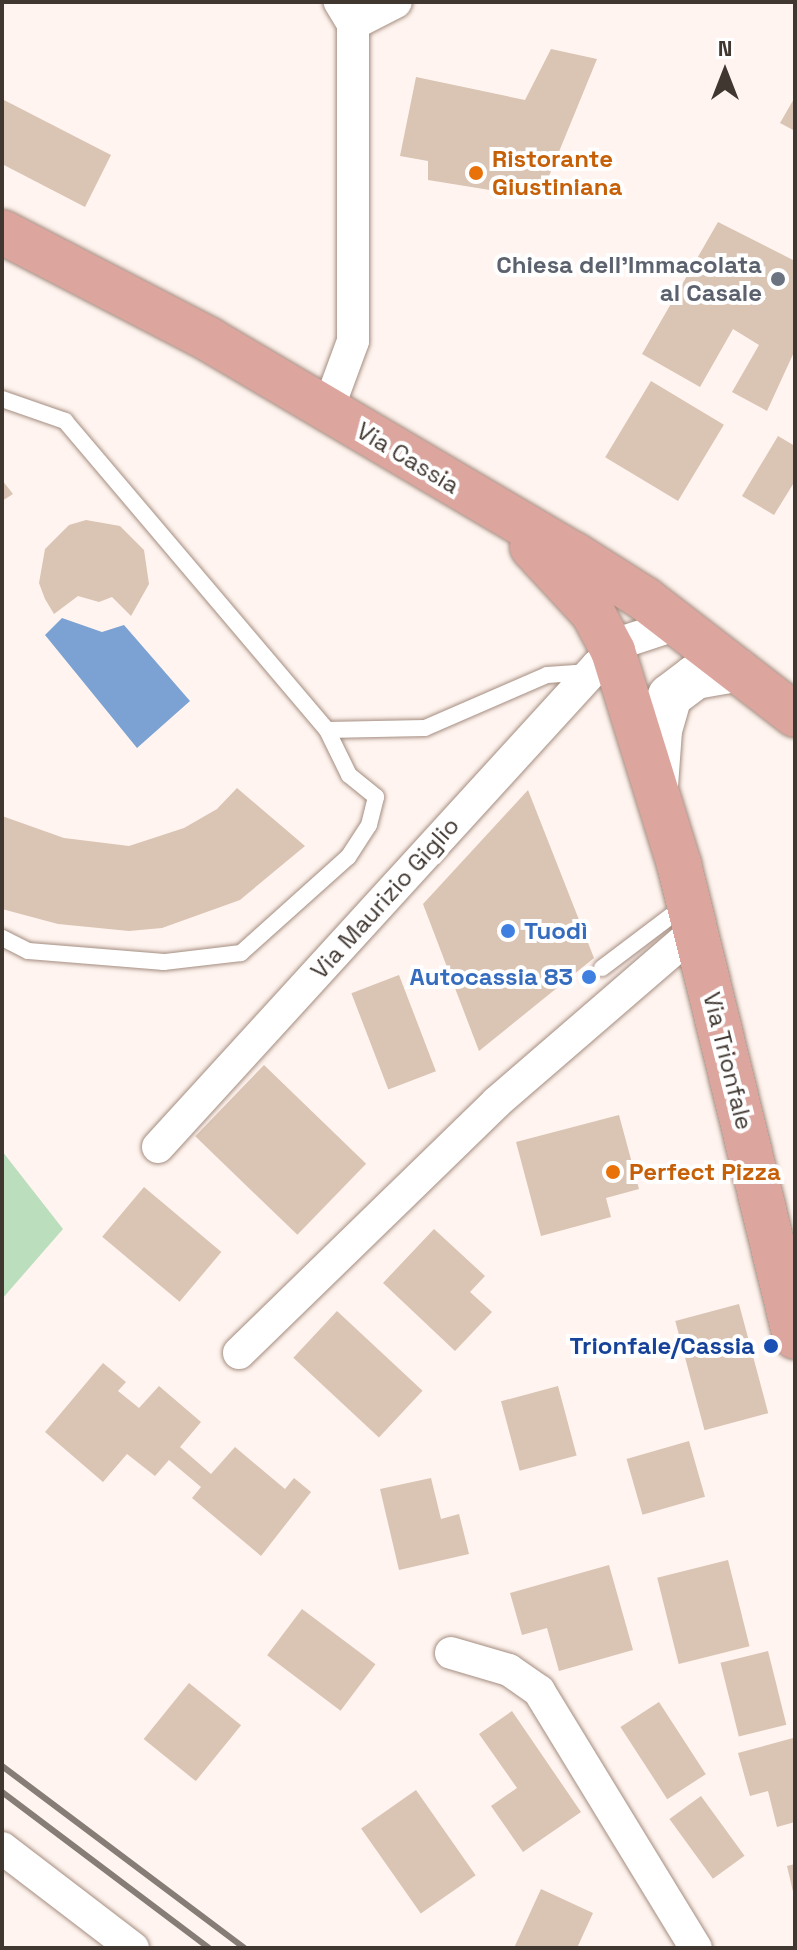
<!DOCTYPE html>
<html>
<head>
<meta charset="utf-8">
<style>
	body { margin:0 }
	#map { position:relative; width:797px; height:1950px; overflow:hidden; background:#fff4ef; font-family:"Space Grotesk",sans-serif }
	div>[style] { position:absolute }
	.green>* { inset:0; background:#bbdebd }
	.water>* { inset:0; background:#7ba2d3 }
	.building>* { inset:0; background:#dac4b4; transform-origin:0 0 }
	.roads { filter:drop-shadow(0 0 2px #a48d80) drop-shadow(0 0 2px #a48d80) }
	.lane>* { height:16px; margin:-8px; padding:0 8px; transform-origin:8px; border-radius:8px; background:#fff }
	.street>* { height:32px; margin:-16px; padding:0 16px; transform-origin:16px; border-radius:16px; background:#fff }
	.secondary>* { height:44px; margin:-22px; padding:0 22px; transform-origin:22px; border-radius:22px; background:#fff }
	.primary>* { height:44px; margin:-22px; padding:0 22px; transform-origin:22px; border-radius:22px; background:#dca69f }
	.rail>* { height:6px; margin:-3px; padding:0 3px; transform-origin:3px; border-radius:3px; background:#877d77 }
	.dots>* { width:22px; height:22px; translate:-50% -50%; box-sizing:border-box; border:4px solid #fff; border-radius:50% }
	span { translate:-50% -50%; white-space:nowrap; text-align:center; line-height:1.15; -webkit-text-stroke:8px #fff; paint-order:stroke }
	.food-label { font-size:24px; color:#c56008; font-weight:700 }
	.left { translate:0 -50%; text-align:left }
	.worship-label { font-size:24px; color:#5b616d; font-weight:700 }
	.right { translate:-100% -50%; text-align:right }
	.street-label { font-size:24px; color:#403731 }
	.shop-label { font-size:24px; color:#366cbe; font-weight:700 }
	.transit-label { font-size:24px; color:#164399; font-weight:700 }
	.frame { position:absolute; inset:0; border:4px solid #403731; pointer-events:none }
	.north { position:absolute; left:685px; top:32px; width:80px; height:80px; -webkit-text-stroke:6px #fff; paint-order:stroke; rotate:0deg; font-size:22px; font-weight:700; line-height:32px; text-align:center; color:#403731 }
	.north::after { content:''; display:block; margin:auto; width:28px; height:36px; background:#403731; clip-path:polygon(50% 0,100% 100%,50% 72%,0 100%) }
</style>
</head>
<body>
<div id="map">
	<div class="green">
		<i style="clip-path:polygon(2px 1151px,63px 1229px,2px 1299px)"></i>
	</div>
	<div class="water">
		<i style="clip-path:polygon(62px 618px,102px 632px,124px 625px,190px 701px,137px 748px,45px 635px)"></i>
	</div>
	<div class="building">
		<i style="clip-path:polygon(551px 49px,597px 59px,540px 198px,428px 180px,428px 161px,400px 156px,416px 77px,525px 100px)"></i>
		<i style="clip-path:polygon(795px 97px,795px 131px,780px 123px)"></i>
		<i style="clip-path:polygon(2px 99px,111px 155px,85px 207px,2px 164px)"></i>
		<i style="clip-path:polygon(718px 222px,795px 261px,795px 350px,767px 411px,732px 392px,759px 345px,733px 329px,700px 387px,642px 354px)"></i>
		<i style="left:651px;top:381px;width:85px;height:89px;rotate:31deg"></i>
		<i style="clip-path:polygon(778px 436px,795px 446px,795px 481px,774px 515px,742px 496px)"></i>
		<i style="clip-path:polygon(2px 480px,13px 494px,2px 501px)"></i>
		<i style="clip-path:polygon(86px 520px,120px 526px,144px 550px,149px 584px,131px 616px,112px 597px,99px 602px,78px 596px,54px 614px,45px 599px,39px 583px,45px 549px,69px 525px)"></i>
		<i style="clip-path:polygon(237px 788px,305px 846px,240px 900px,162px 928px,129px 931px,58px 924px,2px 909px,2px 816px,64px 838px,129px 846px,184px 828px,217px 809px)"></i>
		<i style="clip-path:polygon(528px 790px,594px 958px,479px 1051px,423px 904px)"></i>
		<i style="left:399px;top:975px;width:103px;height:51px;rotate:69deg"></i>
		<i style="left:264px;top:1065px;width:142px;height:99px;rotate:44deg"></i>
		<i style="clip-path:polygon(619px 1115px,639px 1189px,606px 1198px,611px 1217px,541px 1236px,516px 1142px)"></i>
		<i style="left:144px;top:1187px;width:101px;height:65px;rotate:40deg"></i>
		<i style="clip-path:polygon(434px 1229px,485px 1276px,470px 1292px,492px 1312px,455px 1351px,383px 1283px)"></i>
		<i style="left:739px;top:1304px;width:113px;height:66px;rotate:75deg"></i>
		<i style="left:337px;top:1311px;width:117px;height:64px;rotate:43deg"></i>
		<i style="clip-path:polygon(103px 1363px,126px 1382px,118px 1391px,139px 1408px,159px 1386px,201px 1422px,180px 1447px,211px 1474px,235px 1447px,285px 1489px,294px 1478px,311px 1492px,261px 1556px,192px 1498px,201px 1487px,169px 1460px,155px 1476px,127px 1454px,103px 1482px,45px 1432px)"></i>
		<i style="left:558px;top:1386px;width:72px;height:59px;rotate:75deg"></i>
		<i style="left:689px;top:1441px;width:58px;height:65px;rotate:74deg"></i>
		<i style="clip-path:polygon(431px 1478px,441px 1519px,459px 1514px,469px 1554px,399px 1570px,380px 1489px)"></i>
		<i style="left:728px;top:1560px;width:89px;height:73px;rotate:76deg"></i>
		<i style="clip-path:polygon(609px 1565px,633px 1650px,559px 1671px,547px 1628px,522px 1635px,510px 1593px)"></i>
		<i style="left:302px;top:1609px;width:92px;height:58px;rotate:37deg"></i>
		<i style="left:768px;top:1651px;width:76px;height:49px;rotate:76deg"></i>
		<i style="left:189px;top:1683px;width:67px;height:72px;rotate:39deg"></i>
		<i style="left:659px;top:1702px;width:86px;height:46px;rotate:57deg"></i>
		<i style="clip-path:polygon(512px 1711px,581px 1812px,523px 1852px,491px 1806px,517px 1788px,479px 1734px)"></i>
		<i style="clip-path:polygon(793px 1738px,795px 1822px,777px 1827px,768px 1791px,750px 1796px,738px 1753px)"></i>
		<i style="left:416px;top:1790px;width:104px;height:67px;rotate:55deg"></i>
		<i style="left:701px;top:1796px;width:74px;height:39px;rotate:54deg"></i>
		<i style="clip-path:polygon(795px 1864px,795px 1896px,794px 1896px,787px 1866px)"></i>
		<i style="clip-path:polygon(541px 1889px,593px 1913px,577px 1948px,514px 1948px)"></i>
	</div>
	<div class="roads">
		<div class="lane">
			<i style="left:2px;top:399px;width:67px;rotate:19.2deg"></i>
			<i style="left:65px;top:421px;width:405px;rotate:49.7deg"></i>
			<i style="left:327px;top:730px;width:50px;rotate:63.9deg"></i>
			<i style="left:349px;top:775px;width:35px;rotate:39deg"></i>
			<i style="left:376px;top:797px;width:29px;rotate:104deg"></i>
			<i style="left:369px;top:825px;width:38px;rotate:123deg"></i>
			<i style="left:348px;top:857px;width:144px;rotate:138.1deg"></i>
			<i style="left:241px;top:953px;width:78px;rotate:173.3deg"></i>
			<i style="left:164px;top:962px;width:136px;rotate:-175.4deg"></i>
			<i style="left:28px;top:951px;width:29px;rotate:-153deg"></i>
			<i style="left:327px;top:730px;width:98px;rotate:-1.2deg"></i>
			<i style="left:425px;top:728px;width:133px;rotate:-23.5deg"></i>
			<i style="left:547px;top:675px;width:43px;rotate:-4deg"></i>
			<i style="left:602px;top:968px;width:103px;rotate:-37.1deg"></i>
		</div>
		<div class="street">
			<i style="left:353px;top:24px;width:48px;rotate:-27.1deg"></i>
			<i style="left:328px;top:409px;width:72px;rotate:-69.8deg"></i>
			<i style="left:353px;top:341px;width:317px;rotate:-90deg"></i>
			<i style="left:353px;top:24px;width:26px;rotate:-121deg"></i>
			<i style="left:158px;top:1147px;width:651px;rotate:-47.61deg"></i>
			<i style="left:597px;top:666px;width:38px;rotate:-41deg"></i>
			<i style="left:626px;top:641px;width:55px;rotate:-18.1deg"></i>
			<i style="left:239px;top:1353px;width:360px;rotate:-44.2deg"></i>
			<i style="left:497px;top:1102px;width:263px;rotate:-40.8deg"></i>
			<i style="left:451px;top:1653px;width:60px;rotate:16.3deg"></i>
			<i style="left:509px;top:1670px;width:37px;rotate:35deg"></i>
			<i style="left:539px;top:1691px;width:301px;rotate:58.6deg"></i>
			<i style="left:2px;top:1848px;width:165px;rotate:37.4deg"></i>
		</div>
		<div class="secondary">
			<i style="left:656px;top:786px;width:56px;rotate:-85.9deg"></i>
			<i style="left:660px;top:730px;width:35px;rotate:-74deg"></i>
			<i style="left:670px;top:696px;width:31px;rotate:-37deg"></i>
			<i style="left:695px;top:677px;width:42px;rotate:-9.7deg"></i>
		</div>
		<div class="primary">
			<i style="left:2px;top:232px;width:234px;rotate:27.4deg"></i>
			<i style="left:210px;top:340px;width:422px;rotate:30.5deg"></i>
			<i style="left:574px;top:554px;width:84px;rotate:32.4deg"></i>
			<i style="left:645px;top:599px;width:190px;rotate:37.7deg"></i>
			<i style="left:532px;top:547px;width:90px;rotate:47.3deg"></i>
			<i style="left:593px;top:613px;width:43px;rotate:62.2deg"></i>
			<i style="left:613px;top:651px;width:223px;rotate:72.8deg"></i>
			<i style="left:679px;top:864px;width:487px;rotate:76.2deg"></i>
		</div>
	</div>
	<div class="rail">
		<i style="left:2px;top:1766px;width:303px;rotate:36.9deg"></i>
		<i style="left:2px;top:1792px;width:259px;rotate:37deg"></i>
	</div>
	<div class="dots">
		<i style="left:476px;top:173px;background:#e8710a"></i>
		<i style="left:778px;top:279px;background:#6b7280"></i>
		<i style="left:508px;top:931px;background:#3f7fe0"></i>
		<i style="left:589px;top:977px;background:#3f7fe0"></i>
		<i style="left:613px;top:1172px;background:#e8710a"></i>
		<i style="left:771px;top:1346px;background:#1a4fb4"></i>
	</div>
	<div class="food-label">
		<span class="left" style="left:492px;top:173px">Ristorante<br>Giustiniana</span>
		<span class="left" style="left:629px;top:1172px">Perfect Pizza</span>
	</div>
	<div class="worship-label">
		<span class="right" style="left:762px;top:279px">Chiesa dell'Immacolata<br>al Casale</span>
	</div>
	<div class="street-label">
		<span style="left:408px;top:458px;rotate:31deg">Via Cassia</span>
		<span style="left:385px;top:898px;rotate:-48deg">Via Maurizio Giglio</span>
		<span style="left:728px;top:1061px;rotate:76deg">Via Trionfale</span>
	</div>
	<div class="shop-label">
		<span class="left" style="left:524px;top:931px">Tuodì</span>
		<span class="right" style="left:573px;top:977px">Autocassia 83</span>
	</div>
	<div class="transit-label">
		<span class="right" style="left:755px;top:1346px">Trionfale/Cassia</span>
	</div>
	<div class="frame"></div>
	<div class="north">N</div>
</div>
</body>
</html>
